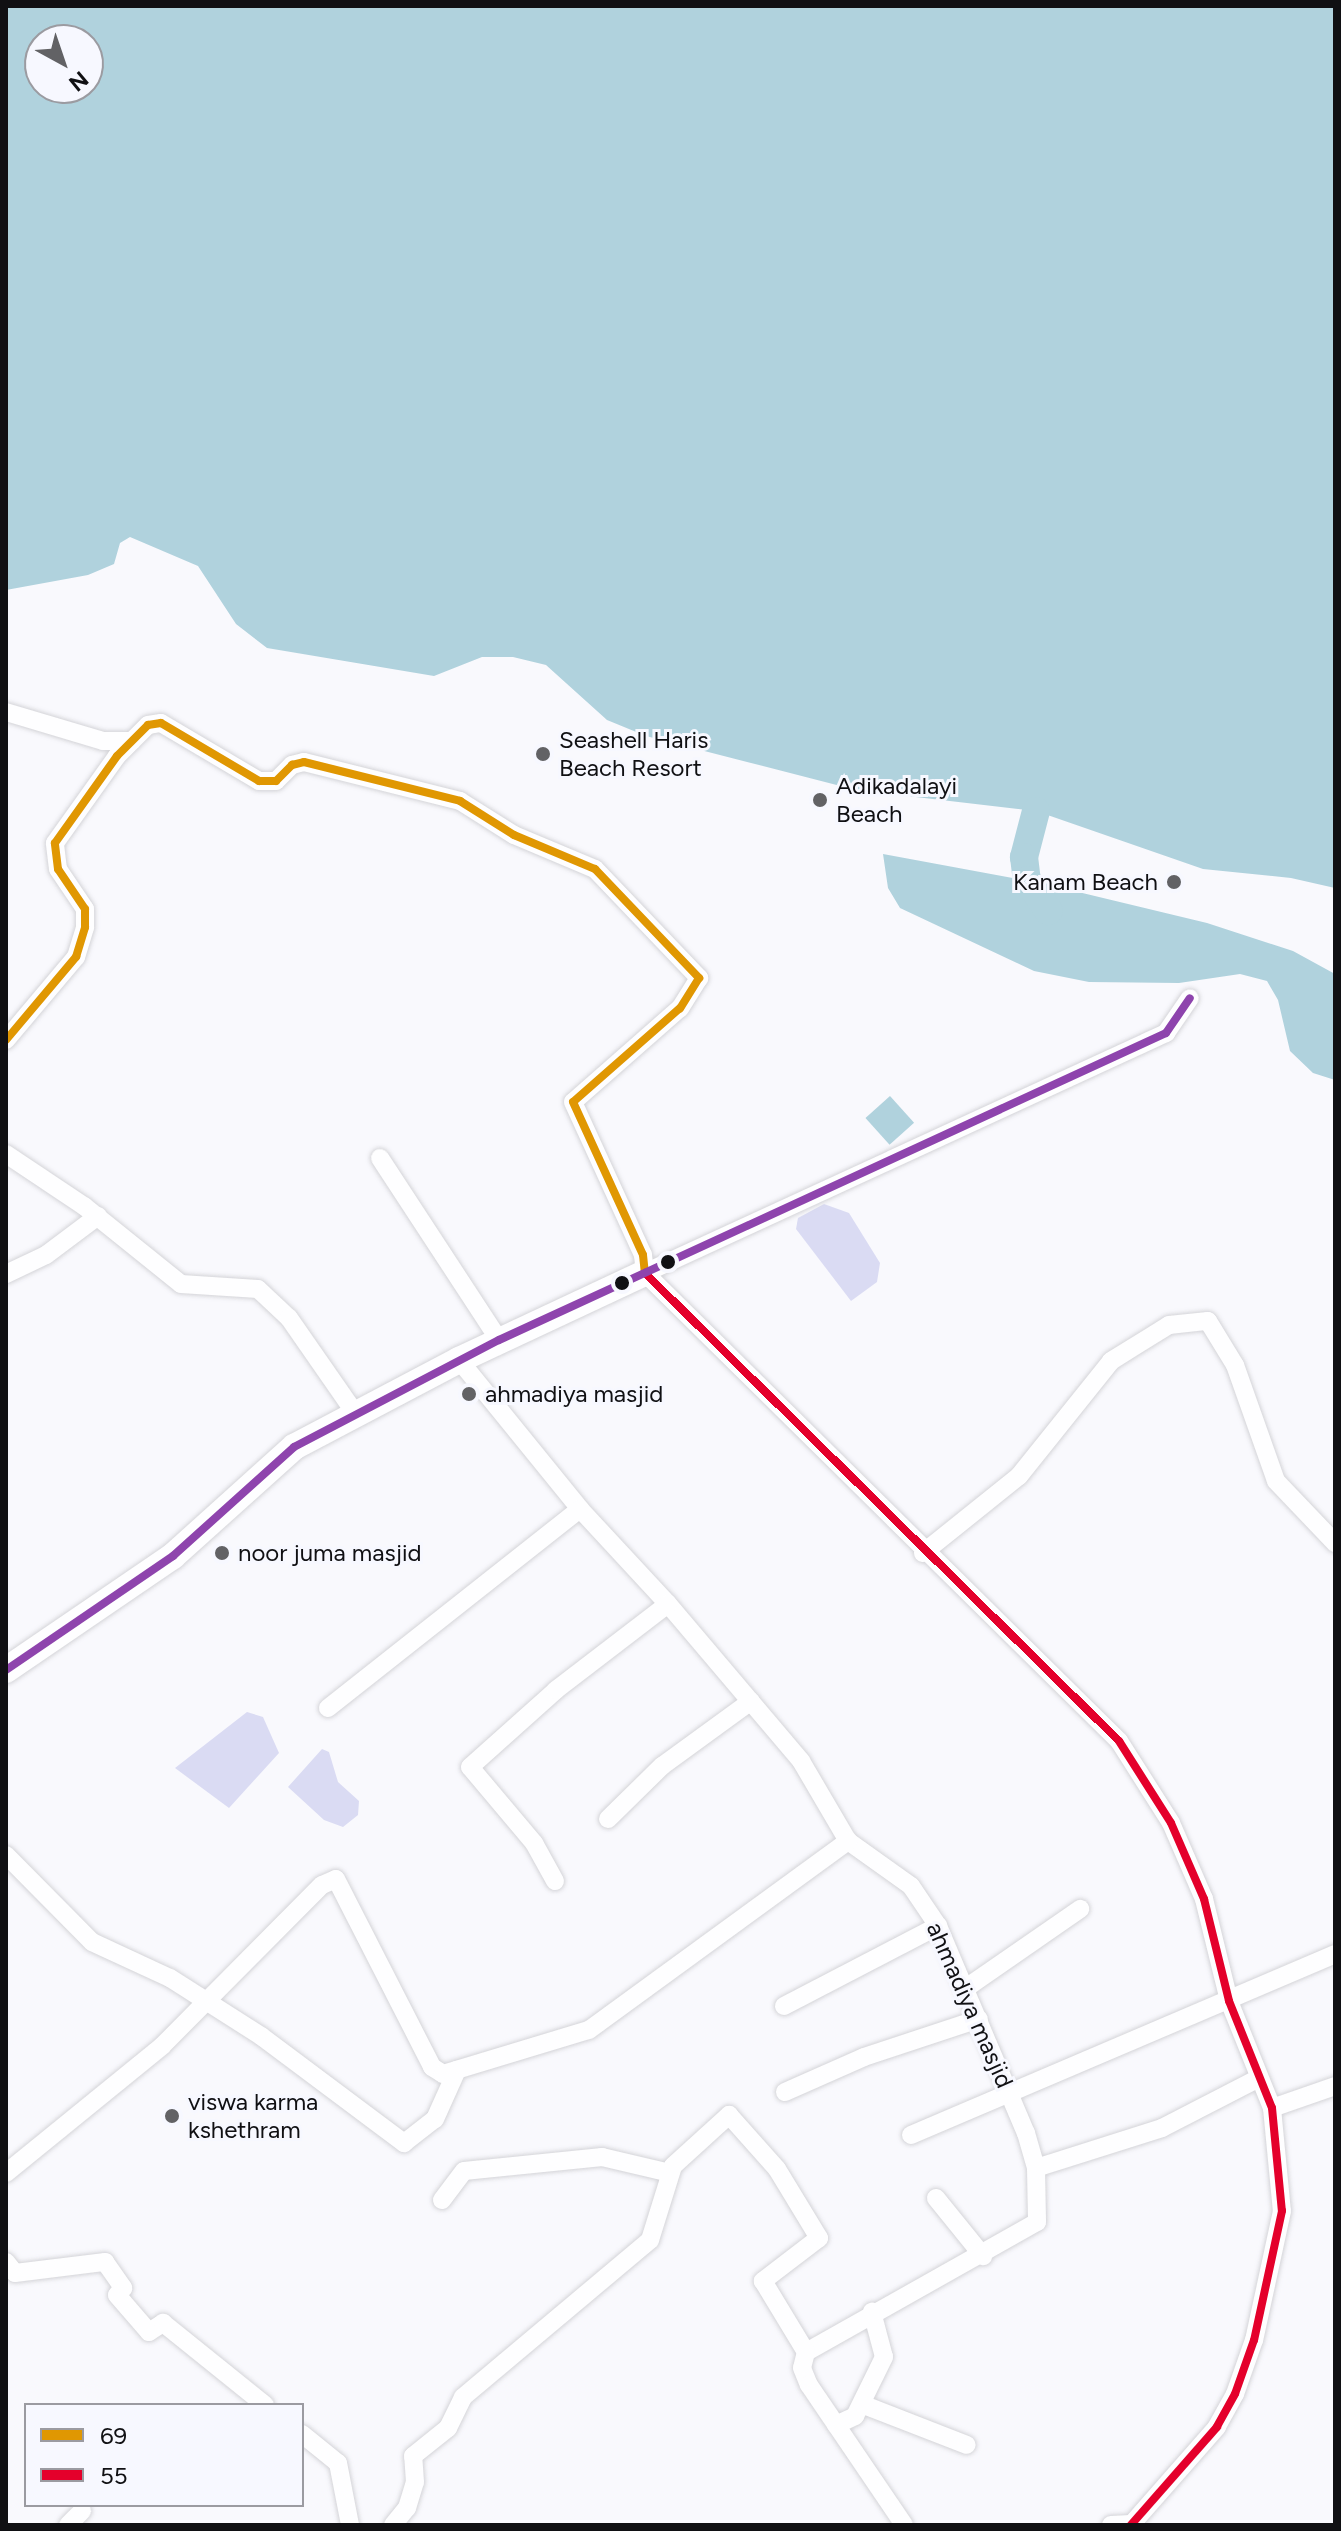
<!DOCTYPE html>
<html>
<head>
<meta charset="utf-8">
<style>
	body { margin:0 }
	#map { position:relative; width:1341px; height:2531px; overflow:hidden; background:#f9f9fd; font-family:Figtree,sans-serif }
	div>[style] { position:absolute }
	.green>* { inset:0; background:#dadbf3 }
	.water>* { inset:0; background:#b0d2dd; transform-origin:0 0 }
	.river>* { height:28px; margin:-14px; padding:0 14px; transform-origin:14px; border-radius:14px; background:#b0d2dd }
	.roads { filter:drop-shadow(0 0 2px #d4d4d8) drop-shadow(0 0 2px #d4d4d8) }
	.street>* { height:18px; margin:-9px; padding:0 9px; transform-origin:9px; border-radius:9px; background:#fefeff }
	.secondary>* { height:26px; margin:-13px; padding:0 13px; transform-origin:13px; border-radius:13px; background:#fefeff }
	.bus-1>* { height:8px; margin:-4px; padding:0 4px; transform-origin:4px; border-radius:4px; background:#e09702 }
	.bus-2>* { height:8px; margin:-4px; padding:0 4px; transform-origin:4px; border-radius:4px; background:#e4002b }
	.bus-3>* { height:8px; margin:-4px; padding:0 4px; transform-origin:4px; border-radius:4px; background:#8e44ad }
	.dots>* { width:22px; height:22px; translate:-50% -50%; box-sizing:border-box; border:4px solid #f7f8ff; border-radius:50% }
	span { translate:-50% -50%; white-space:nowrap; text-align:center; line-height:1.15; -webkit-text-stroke:6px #f7f8ff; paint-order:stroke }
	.poi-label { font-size:24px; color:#101013 }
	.left { translate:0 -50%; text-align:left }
	.right { translate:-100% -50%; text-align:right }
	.street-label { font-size:24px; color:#101013 }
	.frame { position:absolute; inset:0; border:8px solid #101013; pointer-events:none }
	.legend { position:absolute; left:24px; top:2403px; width:280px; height:104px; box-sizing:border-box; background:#f7f8ff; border:2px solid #9b9ba1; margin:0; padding:10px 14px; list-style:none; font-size:24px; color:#101013 }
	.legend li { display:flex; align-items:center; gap:16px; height:40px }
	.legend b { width:40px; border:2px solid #9b9ba1 }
	.north { position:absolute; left:24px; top:24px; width:80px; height:80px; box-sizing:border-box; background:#f7f8ff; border:2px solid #9b9ba1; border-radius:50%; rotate:140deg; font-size:22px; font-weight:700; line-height:32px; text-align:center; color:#101013 }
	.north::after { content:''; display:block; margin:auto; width:28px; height:36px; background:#626265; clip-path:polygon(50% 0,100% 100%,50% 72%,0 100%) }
</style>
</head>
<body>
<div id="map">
	<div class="green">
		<i style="clip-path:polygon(824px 1204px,849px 1213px,880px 1263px,877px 1282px,851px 1301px,796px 1229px,798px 1218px)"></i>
		<i style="clip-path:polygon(247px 1712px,263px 1717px,279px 1753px,229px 1808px,175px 1768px)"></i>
		<i style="clip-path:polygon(322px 1749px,329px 1752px,338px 1782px,359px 1801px,358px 1815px,343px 1827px,324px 1820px,288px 1787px)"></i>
	</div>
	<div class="water">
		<i style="clip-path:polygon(evenodd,6px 6px,1335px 6px,1335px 888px,1291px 878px,1203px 869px,1036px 811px,856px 790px,646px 736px,607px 720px,546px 665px,513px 657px,482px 657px,434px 676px,267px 648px,236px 624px,198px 566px,130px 537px,120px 543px,114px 564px,88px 575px,6px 590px,6px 6px,40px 40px,88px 40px,88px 88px,40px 88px,40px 40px)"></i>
		<i style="clip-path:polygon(883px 854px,1045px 884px,1207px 923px,1293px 951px,1335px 974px,1335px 1080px,1313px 1073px,1290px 1051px,1278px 1000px,1267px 981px,1240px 974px,1179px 983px,1089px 982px,1034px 971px,900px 908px,888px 888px)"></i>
		<i style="left:890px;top:1096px;width:36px;height:33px;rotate:48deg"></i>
	</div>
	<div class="river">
		<i style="left:1036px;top:811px;width:48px;rotate:104.6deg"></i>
		<i style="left:1024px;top:857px;width:23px;rotate:83deg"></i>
		<i style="left:1027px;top:880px;width:38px;rotate:55deg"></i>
	</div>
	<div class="roads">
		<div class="street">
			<i style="left:6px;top:712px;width:101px;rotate:16.6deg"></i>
			<i style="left:103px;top:741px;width:29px"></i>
			<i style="left:6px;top:1040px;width:109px;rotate:-49.9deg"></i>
			<i style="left:76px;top:957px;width:31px;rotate:-73deg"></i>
			<i style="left:85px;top:927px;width:18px;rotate:-90deg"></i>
			<i style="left:85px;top:909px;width:48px;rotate:-124deg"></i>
			<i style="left:58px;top:869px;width:26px;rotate:-97deg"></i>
			<i style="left:55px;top:843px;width:107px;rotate:-54.5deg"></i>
			<i style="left:117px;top:756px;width:44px;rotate:-45deg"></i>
			<i style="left:148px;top:725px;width:13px;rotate:-9deg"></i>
			<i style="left:161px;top:723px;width:114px;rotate:30.6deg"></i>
			<i style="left:259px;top:781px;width:17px"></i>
			<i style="left:276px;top:781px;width:23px;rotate:-45deg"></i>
			<i style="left:292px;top:765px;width:12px;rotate:-14deg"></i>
			<i style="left:304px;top:762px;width:161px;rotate:14deg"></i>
			<i style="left:460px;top:801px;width:64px;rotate:32.2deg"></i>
			<i style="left:514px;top:835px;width:88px;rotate:22.8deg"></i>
			<i style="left:595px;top:869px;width:151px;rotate:46.3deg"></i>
			<i style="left:699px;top:978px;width:36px;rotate:122deg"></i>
			<i style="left:680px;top:1008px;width:142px;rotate:138.7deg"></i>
			<i style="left:573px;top:1102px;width:168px;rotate:65.4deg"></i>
			<i style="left:643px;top:1255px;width:18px;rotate:84deg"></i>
			<i style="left:6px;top:1154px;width:94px;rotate:33.7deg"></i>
			<i style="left:84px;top:1206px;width:124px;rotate:38.8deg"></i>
			<i style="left:181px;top:1284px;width:77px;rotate:3.7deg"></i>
			<i style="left:258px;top:1289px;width:42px;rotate:43.1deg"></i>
			<i style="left:289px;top:1318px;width:119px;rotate:55.2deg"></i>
			<i style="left:380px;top:1158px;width:217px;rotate:56.8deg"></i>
			<i style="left:645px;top:1273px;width:666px;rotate:44.64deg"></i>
			<i style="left:1119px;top:1741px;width:97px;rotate:57.6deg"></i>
			<i style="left:1171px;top:1823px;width:83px;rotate:66.5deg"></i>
			<i style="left:1204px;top:1899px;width:105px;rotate:76.2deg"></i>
			<i style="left:1229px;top:2001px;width:115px;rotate:68.1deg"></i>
			<i style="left:1272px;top:2108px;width:103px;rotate:84.5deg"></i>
			<i style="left:1282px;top:2211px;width:132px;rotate:102.2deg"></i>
			<i style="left:1254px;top:2340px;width:57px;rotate:109.4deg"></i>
			<i style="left:1235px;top:2394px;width:38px;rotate:119deg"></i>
			<i style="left:1217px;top:2427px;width:130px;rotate:131.3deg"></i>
			<i style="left:645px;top:1273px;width:574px;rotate:-24.73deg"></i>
			<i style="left:1166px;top:1033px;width:42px;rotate:-55.6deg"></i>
			<i style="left:6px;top:1274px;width:44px;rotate:-25.4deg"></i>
			<i style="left:46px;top:1255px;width:65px;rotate:-36.9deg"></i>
			<i style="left:459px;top:1360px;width:192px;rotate:50.9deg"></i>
			<i style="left:580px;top:1509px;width:129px;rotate:47.2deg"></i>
			<i style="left:668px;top:1604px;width:206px;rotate:49.7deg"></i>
			<i style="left:801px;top:1761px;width:93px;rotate:59.6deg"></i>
			<i style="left:848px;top:1841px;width:77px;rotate:35.5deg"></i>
			<i style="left:911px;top:1886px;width:48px;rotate:56deg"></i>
			<i style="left:938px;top:1926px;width:225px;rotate:67deg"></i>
			<i style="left:1026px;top:2133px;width:36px;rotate:74deg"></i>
			<i style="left:1036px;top:2168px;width:54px;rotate:88.9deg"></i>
			<i style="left:1037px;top:2222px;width:265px;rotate:150.6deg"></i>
			<i style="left:923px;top:1553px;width:123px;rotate:-38.7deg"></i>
			<i style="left:1019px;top:1476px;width:147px;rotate:-51.3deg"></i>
			<i style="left:1111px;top:1361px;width:68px;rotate:-31.8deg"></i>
			<i style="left:1169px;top:1325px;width:39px;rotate:-6deg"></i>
			<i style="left:1208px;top:1321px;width:52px;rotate:58.5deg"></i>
			<i style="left:1235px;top:1365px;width:123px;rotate:70.5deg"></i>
			<i style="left:1276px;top:1481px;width:86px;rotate:46.4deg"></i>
			<i style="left:328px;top:1708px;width:321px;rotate:-38.3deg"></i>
			<i style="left:608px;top:1819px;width:76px;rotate:-44.5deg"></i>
			<i style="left:662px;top:1766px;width:110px;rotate:-36.1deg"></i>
			<i style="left:6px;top:1855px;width:122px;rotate:45.3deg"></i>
			<i style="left:92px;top:1942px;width:86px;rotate:24.8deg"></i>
			<i style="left:170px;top:1978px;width:108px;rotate:32.5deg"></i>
			<i style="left:261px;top:2036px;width:179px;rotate:36.8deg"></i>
			<i style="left:404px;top:2143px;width:39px;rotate:-38deg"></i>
			<i style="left:435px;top:2119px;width:54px;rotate:-65.8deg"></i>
			<i style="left:555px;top:1881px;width:43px;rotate:-118.9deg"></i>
			<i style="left:534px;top:1843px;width:99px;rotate:-130.1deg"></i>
			<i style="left:470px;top:1767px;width:115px;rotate:-41.8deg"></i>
			<i style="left:556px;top:1690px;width:141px;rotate:-37.5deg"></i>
			<i style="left:966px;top:1988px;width:139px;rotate:-34.7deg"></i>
			<i style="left:784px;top:2006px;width:174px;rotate:-27.5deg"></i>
			<i style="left:785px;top:2092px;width:86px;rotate:-23.9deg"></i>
			<i style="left:864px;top:2057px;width:121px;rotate:-18.3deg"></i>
			<i style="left:1272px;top:2108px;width:67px;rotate:-19.2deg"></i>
			<i style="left:911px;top:2135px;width:461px;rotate:-23.1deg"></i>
			<i style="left:1036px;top:2168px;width:132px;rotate:-17.6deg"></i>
			<i style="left:1162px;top:2128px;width:107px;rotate:-27.3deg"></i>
			<i style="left:6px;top:2173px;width:201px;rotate:-39.1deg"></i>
			<i style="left:162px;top:2046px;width:227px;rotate:-45.2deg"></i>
			<i style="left:322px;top:1885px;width:15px;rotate:-23deg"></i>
			<i style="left:336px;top:1879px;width:211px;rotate:62.9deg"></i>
			<i style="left:432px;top:2067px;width:13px;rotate:32deg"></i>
			<i style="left:443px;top:2074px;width:152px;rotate:-16.8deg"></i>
			<i style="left:589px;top:2030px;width:321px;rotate:-36.1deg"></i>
			<i style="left:936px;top:2198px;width:75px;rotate:51deg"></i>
			<i style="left:442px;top:2200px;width:36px;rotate:-53deg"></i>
			<i style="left:464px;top:2171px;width:139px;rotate:-5.8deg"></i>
			<i style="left:602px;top:2157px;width:70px;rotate:13.2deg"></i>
			<i style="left:6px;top:2262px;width:14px;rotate:51deg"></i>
			<i style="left:15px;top:2273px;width:91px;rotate:-7deg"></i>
			<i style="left:105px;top:2262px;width:32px;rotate:55deg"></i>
			<i style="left:123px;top:2288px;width:9px;rotate:131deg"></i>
			<i style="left:117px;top:2295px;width:49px;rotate:49.1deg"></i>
			<i style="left:149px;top:2332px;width:17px;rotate:-33deg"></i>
			<i style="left:163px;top:2323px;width:131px;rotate:38.8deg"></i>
			<i style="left:864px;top:2405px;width:110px;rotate:21.2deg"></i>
			<i style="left:836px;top:2425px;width:21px;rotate:-25deg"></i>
			<i style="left:855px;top:2416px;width:66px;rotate:-63.8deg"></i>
			<i style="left:884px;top:2357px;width:47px;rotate:-104.9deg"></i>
			<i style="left:302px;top:2434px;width:46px;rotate:38.9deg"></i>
			<i style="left:338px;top:2463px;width:63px;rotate:79deg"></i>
			<i style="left:68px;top:2525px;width:20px;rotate:-45deg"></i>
			<i style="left:393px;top:2525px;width:22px;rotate:-51deg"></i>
			<i style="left:407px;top:2508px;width:27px;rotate:-73deg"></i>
			<i style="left:415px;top:2482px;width:26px;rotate:-94deg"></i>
			<i style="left:413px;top:2456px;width:45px;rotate:-38.7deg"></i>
			<i style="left:448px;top:2428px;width:34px;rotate:-64deg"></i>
			<i style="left:463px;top:2397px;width:244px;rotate:-40deg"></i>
			<i style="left:650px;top:2240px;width:77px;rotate:-72.7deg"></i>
			<i style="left:673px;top:2166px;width:76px;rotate:-42.3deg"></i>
			<i style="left:729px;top:2115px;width:72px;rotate:48.4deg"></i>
			<i style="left:777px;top:2169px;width:81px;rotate:58.7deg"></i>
			<i style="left:819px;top:2238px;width:71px;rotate:142.5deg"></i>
			<i style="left:763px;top:2281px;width:83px;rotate:58.8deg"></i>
			<i style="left:806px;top:2352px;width:16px;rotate:104deg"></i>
			<i style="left:802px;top:2368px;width:18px;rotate:68deg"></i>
			<i style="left:809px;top:2385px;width:169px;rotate:55.8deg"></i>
			<i style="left:1111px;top:2525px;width:20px;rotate:-3deg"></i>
		</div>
		<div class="secondary">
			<i style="left:6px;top:1670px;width:202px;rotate:-34.3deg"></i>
			<i style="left:173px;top:1556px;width:163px;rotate:-42deg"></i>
			<i style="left:294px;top:1447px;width:187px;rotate:-27.8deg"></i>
			<i style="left:459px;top:1360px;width:205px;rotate:-25.1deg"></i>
		</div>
	</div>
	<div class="bus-1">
		<i style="left:6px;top:1040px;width:109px;rotate:-49.9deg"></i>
		<i style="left:76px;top:957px;width:31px;rotate:-73deg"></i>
		<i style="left:85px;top:927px;width:18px;rotate:-90deg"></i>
		<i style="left:85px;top:909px;width:48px;rotate:-124deg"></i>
		<i style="left:58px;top:869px;width:26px;rotate:-97deg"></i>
		<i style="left:55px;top:843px;width:107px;rotate:-54.5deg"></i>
		<i style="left:117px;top:756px;width:44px;rotate:-45deg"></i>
		<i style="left:148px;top:725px;width:13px;rotate:-9deg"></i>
		<i style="left:161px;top:723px;width:114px;rotate:30.6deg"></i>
		<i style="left:259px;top:781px;width:17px"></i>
		<i style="left:276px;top:781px;width:23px;rotate:-45deg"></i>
		<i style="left:292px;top:765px;width:12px;rotate:-14deg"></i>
		<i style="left:304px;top:762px;width:161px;rotate:14deg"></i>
		<i style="left:460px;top:801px;width:64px;rotate:32.2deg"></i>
		<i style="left:514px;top:835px;width:88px;rotate:22.8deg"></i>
		<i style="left:595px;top:869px;width:151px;rotate:46.3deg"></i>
		<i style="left:699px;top:978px;width:36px;rotate:122deg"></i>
		<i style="left:680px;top:1008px;width:142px;rotate:138.7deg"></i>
		<i style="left:573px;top:1102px;width:168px;rotate:65.4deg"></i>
		<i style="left:643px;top:1255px;width:18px;rotate:84deg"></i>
	</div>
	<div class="bus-2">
		<i style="left:645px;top:1273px;width:666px;rotate:44.64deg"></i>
		<i style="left:1119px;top:1741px;width:97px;rotate:57.6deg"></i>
		<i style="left:1171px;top:1823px;width:83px;rotate:66.5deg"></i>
		<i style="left:1204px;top:1899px;width:105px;rotate:76.2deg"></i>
		<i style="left:1229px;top:2001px;width:115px;rotate:68.1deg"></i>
		<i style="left:1272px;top:2108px;width:103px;rotate:84.5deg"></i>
		<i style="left:1282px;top:2211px;width:132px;rotate:102.2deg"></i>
		<i style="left:1254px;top:2340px;width:57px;rotate:109.4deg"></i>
		<i style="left:1235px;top:2394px;width:38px;rotate:119deg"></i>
		<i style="left:1217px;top:2427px;width:130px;rotate:131.3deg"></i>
	</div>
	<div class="bus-3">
		<i style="left:6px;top:1670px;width:202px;rotate:-34.3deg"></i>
		<i style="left:173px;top:1556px;width:163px;rotate:-42deg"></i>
		<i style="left:294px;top:1447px;width:231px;rotate:-27.6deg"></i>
		<i style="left:499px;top:1340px;width:734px;rotate:-24.72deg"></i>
		<i style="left:1166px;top:1033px;width:42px;rotate:-55.6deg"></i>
	</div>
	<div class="dots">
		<i style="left:543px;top:754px;background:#626265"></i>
		<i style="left:820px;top:800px;background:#626265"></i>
		<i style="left:1174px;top:882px;background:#626265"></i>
		<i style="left:668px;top:1262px;background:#101013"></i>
		<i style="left:622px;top:1283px;background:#101013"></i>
		<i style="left:469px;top:1394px;background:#626265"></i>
		<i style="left:222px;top:1553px;background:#626265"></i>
		<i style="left:172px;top:2116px;background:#626265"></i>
	</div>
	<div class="poi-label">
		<span class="left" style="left:559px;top:754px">Seashell Haris<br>Beach Resort</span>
		<span class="left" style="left:836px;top:800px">Adikadalayi<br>Beach</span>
		<span class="right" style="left:1158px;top:882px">Kanam Beach</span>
		<span class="left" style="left:485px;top:1394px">ahmadiya masjid</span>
		<span class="left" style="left:238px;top:1553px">noor juma masjid</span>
		<span class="left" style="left:188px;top:2116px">viswa karma<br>kshethram</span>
	</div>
	<div class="street-label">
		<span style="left:970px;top:2005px;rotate:66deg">ahmadiya masjid</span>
	</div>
	<div class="frame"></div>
	<ul class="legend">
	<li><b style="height:10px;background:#e09702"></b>69</li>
	<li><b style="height:10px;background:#e4002b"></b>55</li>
	</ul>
	<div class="north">N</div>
</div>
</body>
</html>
